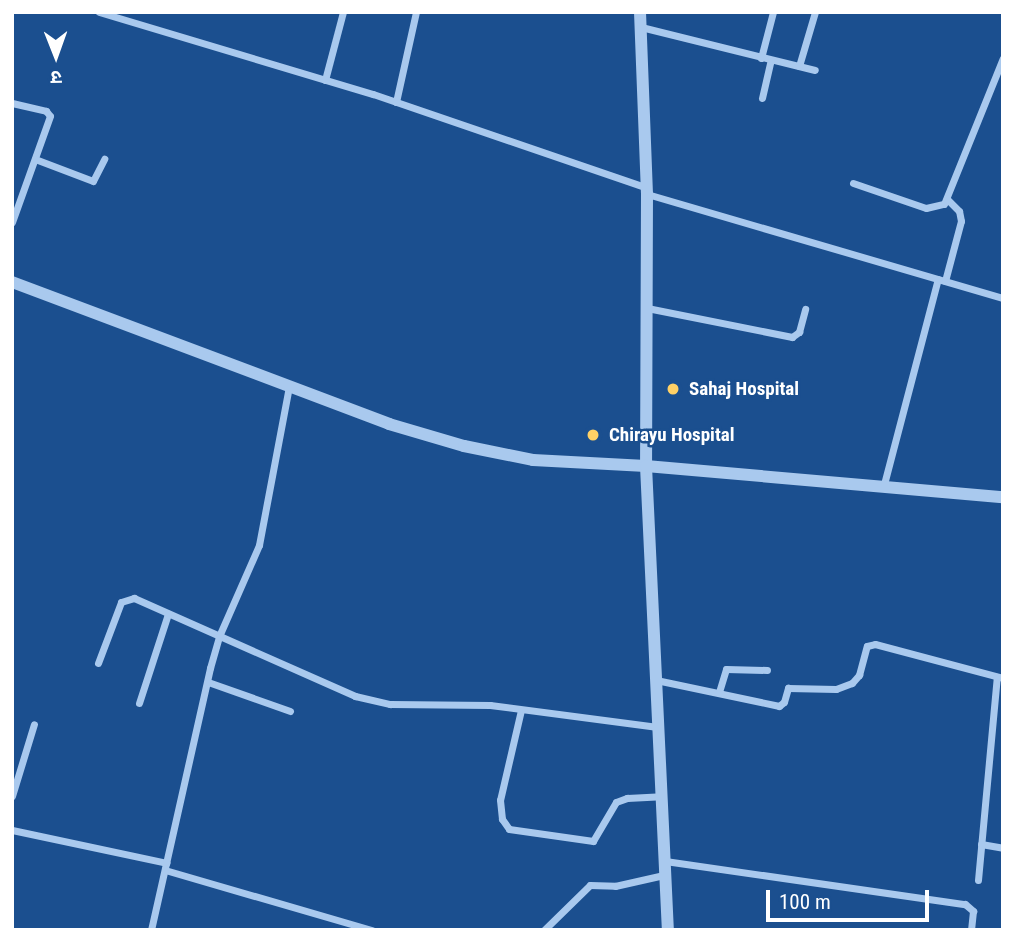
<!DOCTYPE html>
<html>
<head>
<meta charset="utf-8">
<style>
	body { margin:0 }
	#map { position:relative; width:1015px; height:942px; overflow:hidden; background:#1b4f8f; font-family:"Roboto Condensed","Noto Sans Devanagari",sans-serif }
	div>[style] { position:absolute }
	.minor>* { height:7px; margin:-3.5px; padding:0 3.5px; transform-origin:3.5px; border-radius:3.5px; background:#a9c9ee }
	.tertiary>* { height:12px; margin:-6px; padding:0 6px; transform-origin:6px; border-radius:6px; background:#a9c9ee }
	.dots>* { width:19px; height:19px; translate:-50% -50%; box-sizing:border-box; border:4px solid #1b4f8f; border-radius:50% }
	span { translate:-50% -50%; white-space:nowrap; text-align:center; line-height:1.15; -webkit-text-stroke:5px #1b4f8f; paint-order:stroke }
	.poi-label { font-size:19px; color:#fff; font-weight:700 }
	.left { translate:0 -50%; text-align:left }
	.frame { position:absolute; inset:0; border:14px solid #fff; pointer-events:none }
	.north { position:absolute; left:21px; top:21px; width:70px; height:70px; -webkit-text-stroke:5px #1b4f8f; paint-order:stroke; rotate:179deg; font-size:19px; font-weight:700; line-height:28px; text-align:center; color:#fff }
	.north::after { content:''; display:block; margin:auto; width:24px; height:32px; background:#fff; clip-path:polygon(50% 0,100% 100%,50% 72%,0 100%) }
	.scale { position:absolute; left:766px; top:890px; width:163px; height:32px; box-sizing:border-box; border:4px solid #fff; border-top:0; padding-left:9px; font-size:21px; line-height:24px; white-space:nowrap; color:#fff; -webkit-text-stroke:5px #1b4f8f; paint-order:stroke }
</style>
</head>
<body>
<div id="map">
	<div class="minor">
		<i style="left:99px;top:12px;width:286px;rotate:16.7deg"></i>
		<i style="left:373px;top:94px;width:290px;rotate:18.9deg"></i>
		<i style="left:641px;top:27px;width:179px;rotate:13.9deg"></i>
		<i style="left:761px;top:58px;width:48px;rotate:-75.4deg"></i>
		<i style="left:799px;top:66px;width:56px;rotate:-73.5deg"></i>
		<i style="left:325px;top:80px;width:70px;rotate:-75.2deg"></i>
		<i style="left:762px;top:98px;width:39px;rotate:-77deg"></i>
		<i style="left:396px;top:102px;width:92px;rotate:-77.5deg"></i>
		<i style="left:12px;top:103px;width:35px;rotate:13deg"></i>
		<i style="left:46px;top:111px;width:6px;rotate:51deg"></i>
		<i style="left:50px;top:116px;width:113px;rotate:109.7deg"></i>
		<i style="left:35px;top:159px;width:62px;rotate:20.8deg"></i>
		<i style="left:93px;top:181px;width:25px;rotate:-63deg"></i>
		<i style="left:853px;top:183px;width:77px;rotate:18.9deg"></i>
		<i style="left:926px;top:208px;width:18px;rotate:-13deg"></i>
		<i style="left:944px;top:204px;width:157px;rotate:-68deg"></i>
		<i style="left:647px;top:194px;width:371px;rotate:16.3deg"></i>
		<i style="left:945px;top:281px;width:62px;rotate:-75.1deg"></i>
		<i style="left:961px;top:221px;width:10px;rotate:-101deg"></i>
		<i style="left:959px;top:211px;width:17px;rotate:-135deg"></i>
		<i style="left:647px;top:308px;width:148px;rotate:11.3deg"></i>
		<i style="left:792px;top:337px;width:9px;rotate:-36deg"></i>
		<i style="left:799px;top:332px;width:24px;rotate:-75deg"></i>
		<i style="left:883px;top:488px;width:216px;rotate:-75.3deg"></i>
		<i style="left:98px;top:663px;width:65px;rotate:-69.3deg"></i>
		<i style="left:121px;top:602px;width:14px;rotate:-17deg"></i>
		<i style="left:134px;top:598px;width:242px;rotate:23.9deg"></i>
		<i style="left:355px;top:696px;width:36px;rotate:13deg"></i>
		<i style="left:390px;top:704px;width:100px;rotate:0.6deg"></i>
		<i style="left:490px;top:705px;width:169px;rotate:7.5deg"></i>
		<i style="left:656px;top:680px;width:126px;rotate:11.9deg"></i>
		<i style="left:779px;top:706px;width:6px;rotate:-39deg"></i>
		<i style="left:784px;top:702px;width:15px;rotate:-74deg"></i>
		<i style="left:788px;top:688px;width:48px;rotate:1.2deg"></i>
		<i style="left:836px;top:689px;width:17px;rotate:-21deg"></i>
		<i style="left:852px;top:683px;width:11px;rotate:-49deg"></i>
		<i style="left:859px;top:675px;width:30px;rotate:-75deg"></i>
		<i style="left:867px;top:646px;width:8px;rotate:-14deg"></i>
		<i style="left:875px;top:644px;width:132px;rotate:14.9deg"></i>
		<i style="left:208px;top:682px;width:87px;rotate:19.5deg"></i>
		<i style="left:719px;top:692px;width:24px;rotate:-73deg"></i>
		<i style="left:726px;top:669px;width:41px;rotate:1.4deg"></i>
		<i style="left:139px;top:703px;width:94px;rotate:-72deg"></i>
		<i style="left:521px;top:710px;width:92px;rotate:103.1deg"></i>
		<i style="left:500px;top:800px;width:19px;rotate:84deg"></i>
		<i style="left:502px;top:819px;width:12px;rotate:55deg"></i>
		<i style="left:509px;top:829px;width:85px;rotate:8.1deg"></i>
		<i style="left:593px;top:841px;width:45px;rotate:-59.5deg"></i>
		<i style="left:616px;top:802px;width:12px;rotate:-20deg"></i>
		<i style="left:627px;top:798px;width:34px;rotate:-3deg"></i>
		<i style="left:12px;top:796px;width:75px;rotate:-73deg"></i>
		<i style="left:12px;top:830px;width:158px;rotate:12deg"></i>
		<i style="left:981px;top:844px;width:22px;rotate:10deg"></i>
		<i style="left:665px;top:861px;width:303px;rotate:8.2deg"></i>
		<i style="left:965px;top:904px;width:11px;rotate:41deg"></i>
		<i style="left:973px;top:911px;width:19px;rotate:96deg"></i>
		<i style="left:165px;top:870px;width:216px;rotate:16.2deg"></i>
		<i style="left:978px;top:880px;width:204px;rotate:-84.7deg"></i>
		<i style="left:151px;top:930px;width:269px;rotate:-77.3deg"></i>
		<i style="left:210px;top:668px;width:35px;rotate:-74deg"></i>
		<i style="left:220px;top:634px;width:97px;rotate:-66.3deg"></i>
		<i style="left:259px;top:545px;width:162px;rotate:-79.3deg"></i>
		<i style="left:544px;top:930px;width:64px;rotate:-44.4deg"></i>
		<i style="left:590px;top:885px;width:25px;rotate:2deg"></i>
		<i style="left:615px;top:886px;width:50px;rotate:-12.7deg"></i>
	</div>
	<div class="tertiary">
		<i style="left:640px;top:12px;width:182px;rotate:87.8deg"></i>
		<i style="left:647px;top:194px;width:272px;rotate:90.2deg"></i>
		<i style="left:646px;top:466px;width:465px;rotate:87.3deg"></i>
		<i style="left:12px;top:282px;width:403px;rotate:20.6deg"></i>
		<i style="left:389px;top:424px;width:78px;rotate:16.3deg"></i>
		<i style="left:464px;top:446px;width:70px;rotate:11.5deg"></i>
		<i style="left:533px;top:460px;width:113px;rotate:3deg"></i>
		<i style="left:646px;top:466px;width:358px;rotate:5deg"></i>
	</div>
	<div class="dots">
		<i style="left:673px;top:389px;background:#ffd166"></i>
		<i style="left:593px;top:435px;background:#ffd166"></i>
	</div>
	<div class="poi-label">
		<span class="left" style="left:689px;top:389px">Sahaj Hospital</span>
		<span class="left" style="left:609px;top:435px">Chirayu Hospital</span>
	</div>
	<div class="frame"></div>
	<div class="north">उ</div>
	<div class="scale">100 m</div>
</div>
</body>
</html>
